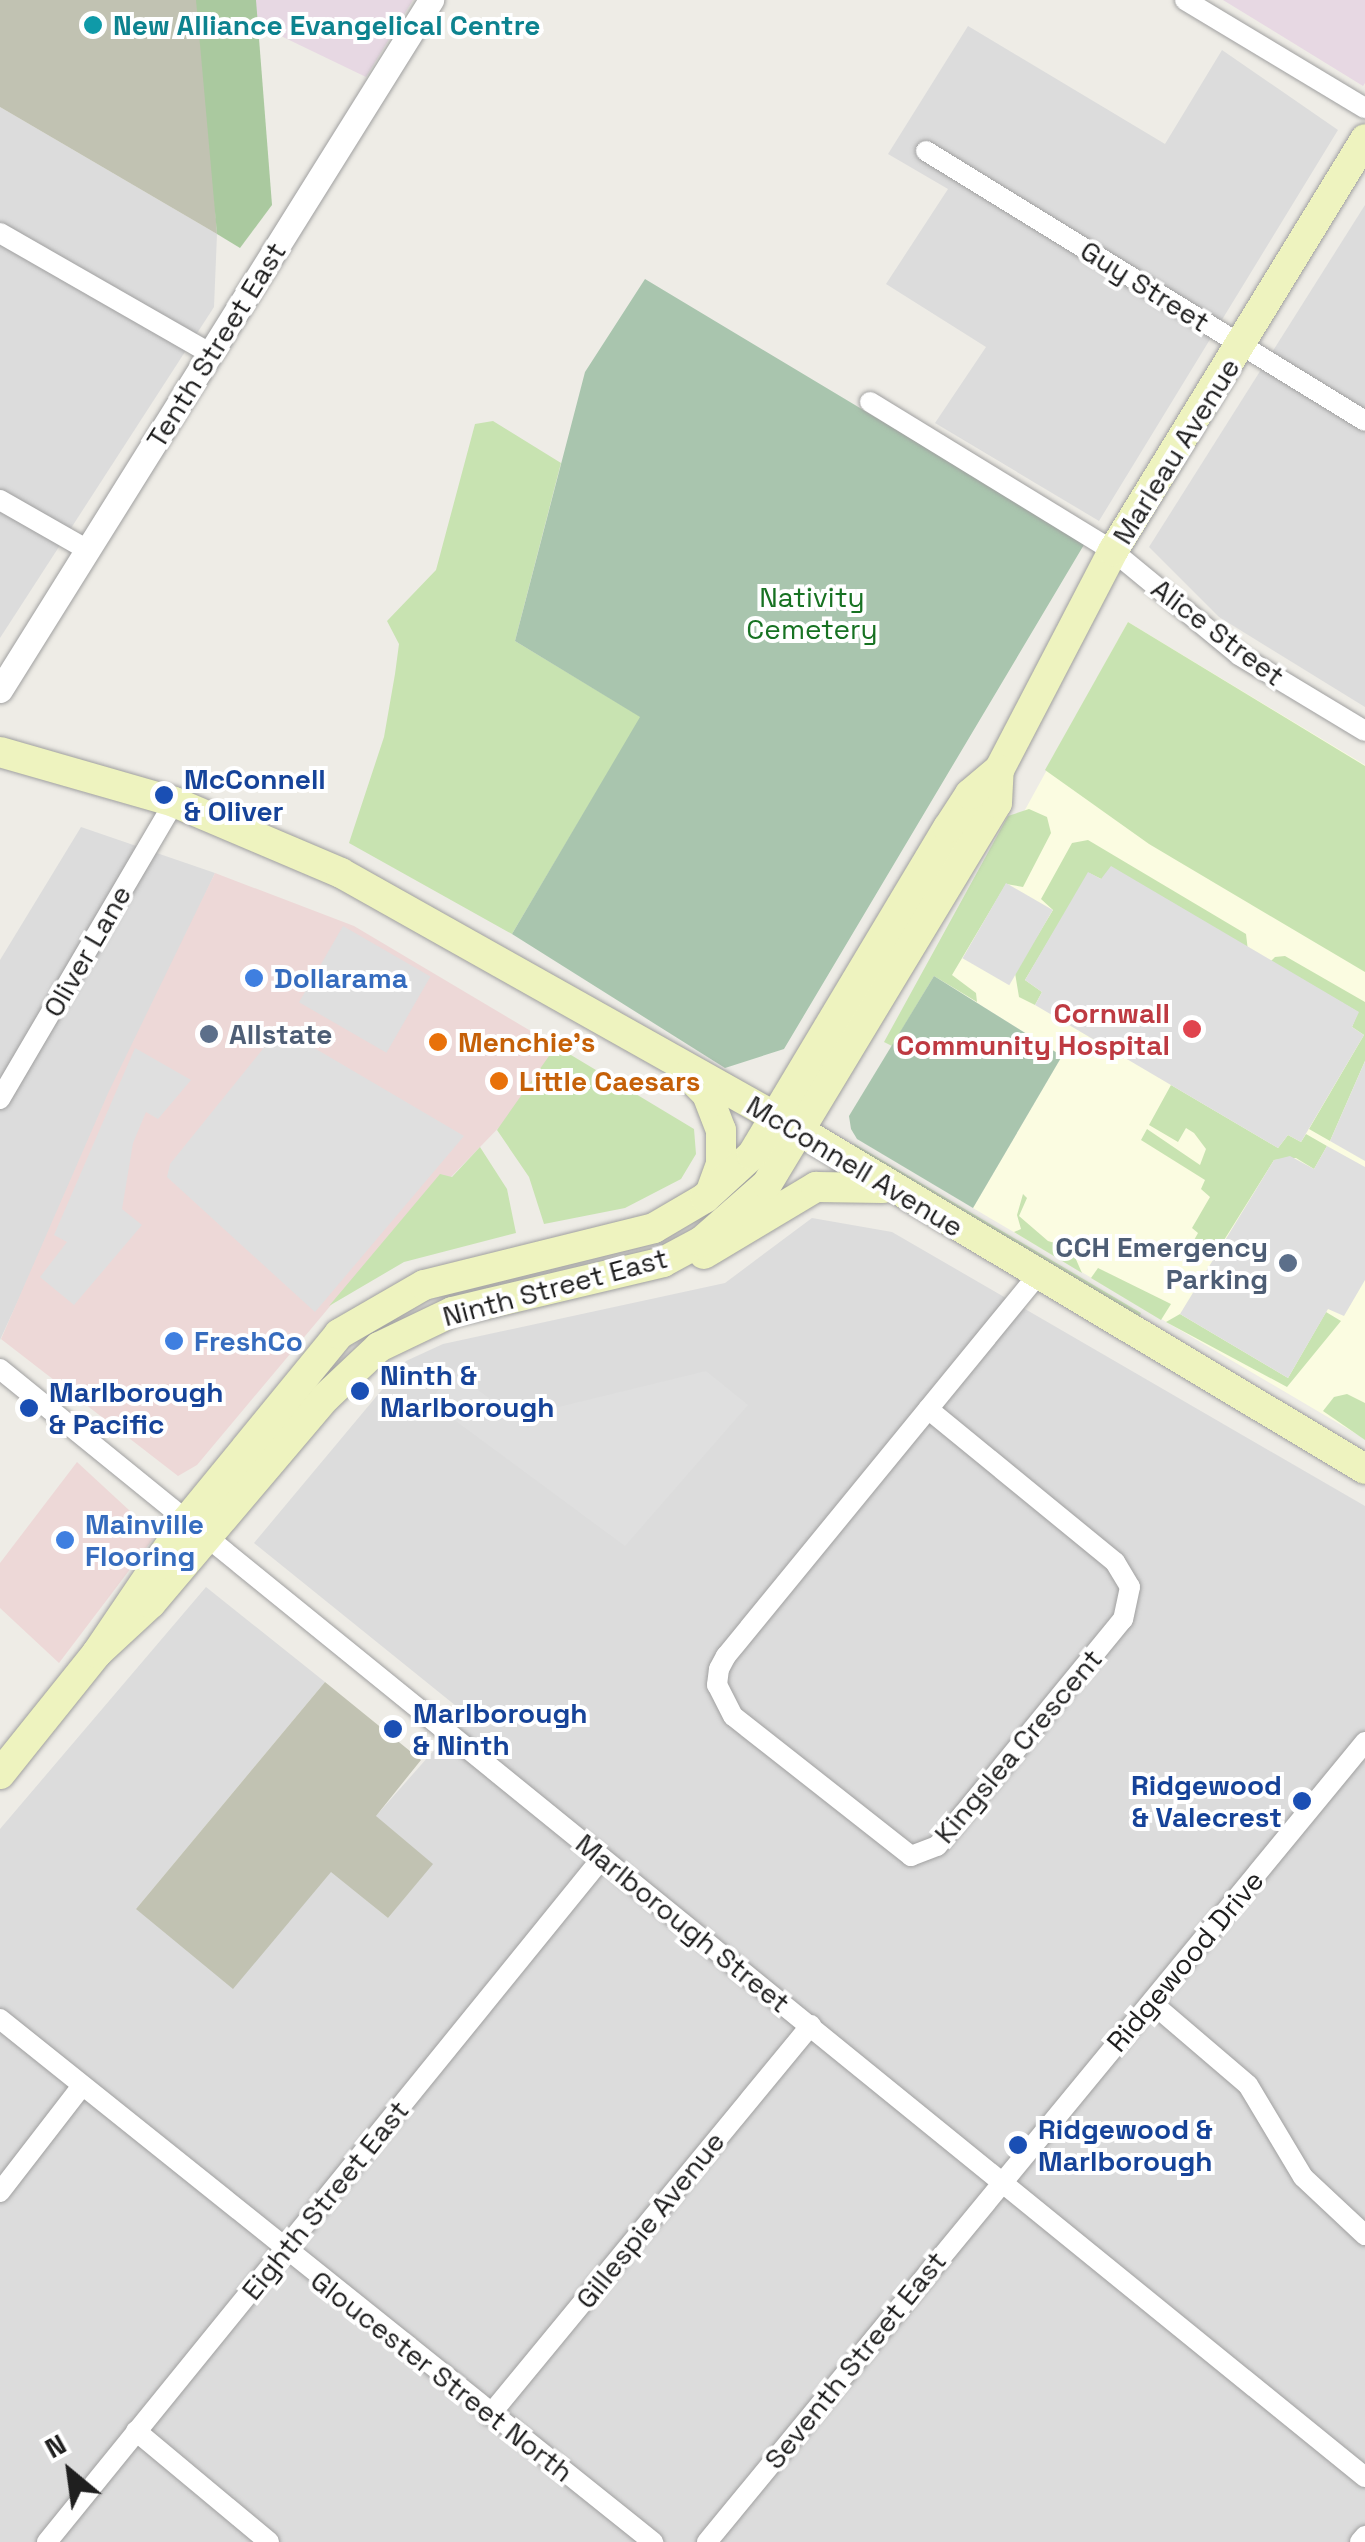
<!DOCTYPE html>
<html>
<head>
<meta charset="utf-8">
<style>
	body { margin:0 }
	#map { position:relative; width:1365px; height:2542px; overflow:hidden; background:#eeece6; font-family:"Space Grotesk",sans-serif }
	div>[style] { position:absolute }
	.residential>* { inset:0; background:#dcdcdc }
	.commercial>* { inset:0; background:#edd8d7 }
	.industrial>* { inset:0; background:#e7d8e3 }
	.education>* { inset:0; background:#fbfce1 }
	.construction>* { inset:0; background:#c1c2b2 }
	.grass>* { inset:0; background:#c8e3b1 }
	.forest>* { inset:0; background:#aac99f }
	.cemetery>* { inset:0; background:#a9c5ae }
	.parking>* { inset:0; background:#dfdfdf; transform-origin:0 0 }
	.roads { filter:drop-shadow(0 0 2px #a0a0a0) drop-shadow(0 0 2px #a0a0a0) }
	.minor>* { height:20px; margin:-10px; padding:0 10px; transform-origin:10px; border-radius:10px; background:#fff }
	.tertiary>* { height:25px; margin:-12.5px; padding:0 12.5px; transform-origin:12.5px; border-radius:12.5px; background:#fff }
	.secondary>* { height:30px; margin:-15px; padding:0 15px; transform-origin:15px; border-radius:15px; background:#eef3bf }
	.dots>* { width:28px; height:28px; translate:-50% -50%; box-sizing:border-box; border:5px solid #fff; border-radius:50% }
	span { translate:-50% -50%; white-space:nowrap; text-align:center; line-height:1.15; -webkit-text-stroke:8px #fff; paint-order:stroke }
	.culture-label { font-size:28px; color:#0d838f; font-weight:700 }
	.left { translate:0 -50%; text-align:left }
	.street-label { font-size:28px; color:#1f1f1f }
	.park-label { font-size:28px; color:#177222 }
	.transit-label { font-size:28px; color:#164399; font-weight:700 }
	.right { translate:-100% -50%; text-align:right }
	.shop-label { font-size:28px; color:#366cbe; font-weight:700 }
	.health-label { font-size:28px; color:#be3a42; font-weight:700 }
	.service-label { font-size:28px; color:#4e5e75; font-weight:700 }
	.food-label { font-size:28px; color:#c56008; font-weight:700 }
	.north { position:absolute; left:20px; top:2422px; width:100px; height:100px; -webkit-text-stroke:8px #fff; paint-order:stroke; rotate:331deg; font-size:28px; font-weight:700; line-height:40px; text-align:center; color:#1f1f1f }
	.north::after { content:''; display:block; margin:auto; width:35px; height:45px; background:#1f1f1f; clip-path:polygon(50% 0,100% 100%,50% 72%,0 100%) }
</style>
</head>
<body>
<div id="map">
	<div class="residential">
		<i style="clip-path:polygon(968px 26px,1165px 144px,1222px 50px,1338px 130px,1099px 521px,935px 423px,986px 347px,886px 284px,948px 189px,888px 154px)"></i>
		<i style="clip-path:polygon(0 107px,217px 234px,214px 307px,0 638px)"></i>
		<i style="clip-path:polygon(1365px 205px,1365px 707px,1219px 617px,1149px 547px)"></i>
		<i style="clip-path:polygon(81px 827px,215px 873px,0 1340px,0 960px)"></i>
		<i style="clip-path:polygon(812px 1218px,892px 1232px,1365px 1506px,1365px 2542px,0 2542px,0 1829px,206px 1587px,325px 1682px,136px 1909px,331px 1871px,388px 1918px,432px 1864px,375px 1817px,466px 1714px,254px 1543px,406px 1361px,443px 1344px,725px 1283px)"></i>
	</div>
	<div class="commercial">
		<i style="clip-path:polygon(215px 873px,354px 926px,556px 1046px,512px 1114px,451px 1177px,440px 1175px,197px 1465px,178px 1476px,1px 1339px,109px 1091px)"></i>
		<i style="clip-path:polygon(77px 1462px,156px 1535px,59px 1663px,0 1608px,0 1563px)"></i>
	</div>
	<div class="industrial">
		<i style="clip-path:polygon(254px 0,413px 0,366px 77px,256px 24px)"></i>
		<i style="clip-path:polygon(1223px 0,1365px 0,1365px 83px,1363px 86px)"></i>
	</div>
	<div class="education">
		<i style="clip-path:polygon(1128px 622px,1365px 765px,1365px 1439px,973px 1208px,1062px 1056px,934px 976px)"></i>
	</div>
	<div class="construction">
		<i style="clip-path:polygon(0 0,201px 0,217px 234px,0 107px)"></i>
		<i style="clip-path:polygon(325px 1682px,421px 1760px,376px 1816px,433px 1864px,388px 1918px,331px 1872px,233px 1989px,136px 1909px)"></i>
	</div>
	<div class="grass">
		<i style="clip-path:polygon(493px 421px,561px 463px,515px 641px,641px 717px,512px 934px,349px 843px,384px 737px,395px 674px,399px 644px,387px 621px,436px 570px,475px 424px)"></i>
		<i style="clip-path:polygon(1128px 622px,1365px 766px,1365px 972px,1149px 844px,1045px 770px)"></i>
		<i style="clip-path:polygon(1029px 809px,1047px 817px,1051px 833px,1023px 887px,1006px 884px,952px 975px,976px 993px,977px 1002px,934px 976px,892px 1046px,884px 1042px,1008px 816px)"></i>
		<i style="clip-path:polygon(1088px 840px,1246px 934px,1248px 951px,1089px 873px,1025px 980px,1042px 992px,1035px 1005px,1019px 997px,1015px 973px,1053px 910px,1041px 899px,1072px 843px)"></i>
		<i style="clip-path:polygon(1285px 956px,1365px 1002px,1365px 1061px,1330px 1141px,1309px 1129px,1364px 1035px,1352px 1027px,1358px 1012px,1272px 962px,1267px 965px,1275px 957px)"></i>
		<i style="clip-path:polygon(556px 1046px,694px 1129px,696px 1154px,681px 1179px,625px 1208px,544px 1224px,529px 1177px,497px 1130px)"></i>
		<i style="clip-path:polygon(1171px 1085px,1278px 1148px,1288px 1135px,1301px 1142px,1306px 1134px,1327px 1146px,1314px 1169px,1296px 1158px,1274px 1160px,1221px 1245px,1208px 1251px,1193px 1242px,1198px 1233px,1192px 1228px,1210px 1197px,1201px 1189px,1205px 1180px,1141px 1140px,1147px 1129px,1200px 1165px,1206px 1149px,1194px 1133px,1186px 1128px,1178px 1142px,1149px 1125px)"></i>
		<i style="clip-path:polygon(853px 1143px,1141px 1313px,1139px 1317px,859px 1150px)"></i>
		<i style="clip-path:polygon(480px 1147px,507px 1189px,516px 1233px,404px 1262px,329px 1306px,440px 1174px,452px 1177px)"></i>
		<i style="clip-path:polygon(1023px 1194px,1027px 1198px,1019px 1216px,1048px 1241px,1071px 1248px,1082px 1273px,1014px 1232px,1021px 1229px,1017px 1215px)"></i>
		<i style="clip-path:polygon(1098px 1268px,1171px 1304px,1161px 1320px,1091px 1278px)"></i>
		<i style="clip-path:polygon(1326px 1312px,1341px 1321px,1287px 1387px,1166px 1322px,1180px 1314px,1288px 1378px)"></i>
		<i style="clip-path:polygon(1347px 1394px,1365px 1403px,1365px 1440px,1323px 1411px,1334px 1397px)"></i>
	</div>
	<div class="forest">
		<i style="clip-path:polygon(196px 0,256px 0,272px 205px,240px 248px,217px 234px)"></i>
	</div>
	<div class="cemetery">
		<i style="clip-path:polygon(645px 279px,1085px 543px,784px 1049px,725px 1068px,512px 934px,640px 717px,515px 641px,585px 372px)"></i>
		<i style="clip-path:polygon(934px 976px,1062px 1056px,973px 1208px,857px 1139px,851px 1129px,849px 1116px)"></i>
	</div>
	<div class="parking">
		<i style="clip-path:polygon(1111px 866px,1359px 1012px,1352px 1027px,1364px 1035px,1301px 1142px,1288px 1135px,1278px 1148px,1035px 1005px,1042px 992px,1025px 980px,1088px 872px,1101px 879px)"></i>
		<i style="left:1006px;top:883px;width:54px;height:87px;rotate:30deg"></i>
		<i style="left:343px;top:926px;width:101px;height:88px;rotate:30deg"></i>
		<i style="clip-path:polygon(287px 1032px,464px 1136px,315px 1312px,167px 1177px,170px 1164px,275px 1034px)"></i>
		<i style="clip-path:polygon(135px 1048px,191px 1080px,158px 1119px,146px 1112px,133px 1143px,122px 1209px,142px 1225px,74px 1305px,40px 1277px,67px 1242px,54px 1235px)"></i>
		<i style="clip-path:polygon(1365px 1061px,1365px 1161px,1330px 1141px)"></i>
		<i style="clip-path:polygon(1327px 1146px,1365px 1167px,1365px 1280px,1344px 1316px,1328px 1309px,1288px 1378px,1180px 1314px,1274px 1160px,1290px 1156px,1314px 1169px)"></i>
		<i style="clip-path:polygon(452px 1370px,528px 1428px,542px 1411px,706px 1371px,748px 1405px,625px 1546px,430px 1402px)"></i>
	</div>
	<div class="roads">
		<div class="minor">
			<i style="left:1185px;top:0;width:210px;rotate:31deg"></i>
			<i style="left:926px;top:151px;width:515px;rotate:31.59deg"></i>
			<i style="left:0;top:233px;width:243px;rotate:29.8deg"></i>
			<i style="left:870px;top:402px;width:285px;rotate:31.5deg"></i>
			<i style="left:1113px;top:551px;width:163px;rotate:39.5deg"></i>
			<i style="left:1239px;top:655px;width:147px;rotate:31.1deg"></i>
			<i style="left:0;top:500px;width:99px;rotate:29.7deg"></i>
			<i style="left:0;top:1099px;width:344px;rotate:-59.6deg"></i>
			<i style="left:0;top:1369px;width:1758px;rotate:39.07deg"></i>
			<i style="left:928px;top:1409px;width:242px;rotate:39.3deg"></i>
			<i style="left:1115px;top:1562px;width:29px;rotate:59deg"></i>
			<i style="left:1130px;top:1587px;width:33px;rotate:102deg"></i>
			<i style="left:1123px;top:1619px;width:293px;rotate:129.3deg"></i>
			<i style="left:937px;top:1846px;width:28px;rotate:159deg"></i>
			<i style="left:911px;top:1856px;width:226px;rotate:-141.8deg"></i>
			<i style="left:733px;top:1716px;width:35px;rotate:-117deg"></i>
			<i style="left:717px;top:1685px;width:16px;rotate:-83deg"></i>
			<i style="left:719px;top:1669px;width:15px;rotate:-62deg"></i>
			<i style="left:726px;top:1656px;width:492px;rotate:-50.7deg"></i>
			<i style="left:1152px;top:2003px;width:126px;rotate:40.5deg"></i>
			<i style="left:1248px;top:2085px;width:107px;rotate:59.1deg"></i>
			<i style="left:1303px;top:2177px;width:85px;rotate:43.1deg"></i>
			<i style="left:0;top:2019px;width:837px;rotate:38.69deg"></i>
			<i style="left:0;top:2192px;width:134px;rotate:-52.3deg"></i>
			<i style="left:490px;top:2415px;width:505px;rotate:-50.54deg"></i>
			<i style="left:136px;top:2431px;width:173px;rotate:39.8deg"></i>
			<i style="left:47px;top:2542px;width:881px;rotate:-50.94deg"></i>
			<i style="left:707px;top:2542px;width:1036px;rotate:-50.56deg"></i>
			<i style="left:1360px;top:2542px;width:8px;rotate:-50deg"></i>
		</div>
		<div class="tertiary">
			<i style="left:0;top:690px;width:814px;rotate:-58.01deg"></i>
		</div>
		<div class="secondary">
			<i style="left:0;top:752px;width:181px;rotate:16deg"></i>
			<i style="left:174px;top:802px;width:181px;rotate:23deg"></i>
			<i style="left:341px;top:873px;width:529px;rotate:29.33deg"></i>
			<i style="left:802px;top:1132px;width:656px;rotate:30.9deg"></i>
			<i style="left:688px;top:1075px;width:27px;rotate:45deg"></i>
			<i style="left:707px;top:1094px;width:39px;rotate:69deg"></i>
			<i style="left:721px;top:1130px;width:34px;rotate:90deg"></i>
			<i style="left:721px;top:1164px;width:29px;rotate:110deg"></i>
			<i style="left:704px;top:1254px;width:131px;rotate:-30.9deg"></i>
			<i style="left:816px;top:1187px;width:67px;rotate:0.9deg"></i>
			<i style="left:97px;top:1653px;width:74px;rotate:-42.8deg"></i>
			<i style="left:151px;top:1603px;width:270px;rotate:-49.7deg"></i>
			<i style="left:326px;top:1397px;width:73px;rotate:-43.3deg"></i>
			<i style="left:379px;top:1347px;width:81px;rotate:-25.6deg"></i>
			<i style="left:452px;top:1312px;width:217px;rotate:-13.3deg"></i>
			<i style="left:663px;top:1262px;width:44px;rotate:-28.3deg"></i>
			<i style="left:702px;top:1241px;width:86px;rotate:-41.2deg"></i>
			<i style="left:767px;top:1184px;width:445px;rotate:-58.9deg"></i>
			<i style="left:997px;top:803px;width:33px;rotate:-87deg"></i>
			<i style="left:999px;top:770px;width:247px;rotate:-62.5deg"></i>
			<i style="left:1113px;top:551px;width:483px;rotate:-58.5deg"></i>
			<i style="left:0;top:1774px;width:155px;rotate:-51.3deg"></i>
			<i style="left:97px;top:1653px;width:161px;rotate:-55.9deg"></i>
			<i style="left:187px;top:1520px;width:240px;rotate:-50.7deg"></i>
			<i style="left:339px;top:1334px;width:98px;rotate:-30deg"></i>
			<i style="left:424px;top:1285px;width:237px;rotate:-13.9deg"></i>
			<i style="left:654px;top:1228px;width:59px;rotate:-30.5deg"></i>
			<i style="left:705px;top:1198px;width:64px;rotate:-42.5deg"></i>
			<i style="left:752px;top:1155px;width:381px;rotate:-59.1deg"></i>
			<i style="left:948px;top:828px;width:40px;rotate:-57.1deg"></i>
			<i style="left:970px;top:794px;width:38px;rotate:-40deg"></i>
		</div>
	</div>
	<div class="dots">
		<i style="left:93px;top:25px;background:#0f9aa8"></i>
		<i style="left:164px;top:795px;background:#1a4fb4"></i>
		<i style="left:254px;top:978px;background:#3f7fe0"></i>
		<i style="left:1192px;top:1029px;background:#e0444e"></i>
		<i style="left:209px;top:1034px;background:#5c6f8a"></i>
		<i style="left:438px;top:1042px;background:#e8710a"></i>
		<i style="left:499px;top:1081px;background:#e8710a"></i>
		<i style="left:1288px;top:1263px;background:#5c6f8a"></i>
		<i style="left:174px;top:1341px;background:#3f7fe0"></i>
		<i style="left:360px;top:1391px;background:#1a4fb4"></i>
		<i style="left:29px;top:1408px;background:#1a4fb4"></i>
		<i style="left:65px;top:1540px;background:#3f7fe0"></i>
		<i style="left:393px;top:1729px;background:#1a4fb4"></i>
		<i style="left:1302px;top:1801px;background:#1a4fb4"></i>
		<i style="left:1018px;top:2145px;background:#1a4fb4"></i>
	</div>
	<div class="culture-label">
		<span class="left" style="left:113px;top:25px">New Alliance Evangelical Centre</span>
	</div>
	<div class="street-label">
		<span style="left:1145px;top:286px;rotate:32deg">Guy Street</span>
		<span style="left:216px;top:345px;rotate:-58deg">Tenth Street East</span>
		<span style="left:1176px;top:451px;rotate:-58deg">Marleau Avenue</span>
		<span style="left:1218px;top:632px;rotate:37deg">Alice Street</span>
		<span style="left:87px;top:951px;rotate:-60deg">Oliver Lane</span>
		<span style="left:855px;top:1166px;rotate:31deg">McConnell Avenue</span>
		<span style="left:555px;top:1287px;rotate:-15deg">Ninth Street East</span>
		<span style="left:1018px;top:1746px;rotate:-50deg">Kingslea Crescent</span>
		<span style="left:683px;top:1923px;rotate:39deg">Marlborough Street</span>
		<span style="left:1185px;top:1961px;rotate:-50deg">Ridgewood Drive</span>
		<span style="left:325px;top:2200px;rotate:-51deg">Eighth Street East</span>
		<span style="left:650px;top:2220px;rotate:-51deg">Gillespie Avenue</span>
		<span style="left:855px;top:2360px;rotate:-51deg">Seventh Street East</span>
		<span style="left:442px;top:2376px;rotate:38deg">Gloucester Street North</span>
	</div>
	<div class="park-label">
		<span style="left:812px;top:613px">Nativity<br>Cemetery</span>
	</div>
	<div class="transit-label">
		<span class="left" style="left:184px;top:795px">McConnell<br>&amp; Oliver</span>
		<span class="left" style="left:380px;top:1391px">Ninth &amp;<br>Marlborough</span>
		<span class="left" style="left:49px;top:1408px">Marlborough<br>&amp; Pacific</span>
		<span class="left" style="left:413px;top:1729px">Marlborough<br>&amp; Ninth</span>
		<span class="right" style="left:1282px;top:1801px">Ridgewood<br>&amp; Valecrest</span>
		<span class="left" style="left:1038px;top:2145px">Ridgewood &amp;<br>Marlborough</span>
	</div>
	<div class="shop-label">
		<span class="left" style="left:274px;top:978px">Dollarama</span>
		<span class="left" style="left:194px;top:1341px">FreshCo</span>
		<span class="left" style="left:85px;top:1540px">Mainville<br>Flooring</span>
	</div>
	<div class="health-label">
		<span class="right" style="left:1170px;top:1029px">Cornwall<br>Community Hospital</span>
	</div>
	<div class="service-label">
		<span class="left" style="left:229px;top:1034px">Allstate</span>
		<span class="right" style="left:1268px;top:1263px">CCH Emergency<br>Parking</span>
	</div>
	<div class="food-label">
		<span class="left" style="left:458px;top:1042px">Menchie's</span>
		<span class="left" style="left:519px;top:1081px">Little Caesars</span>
	</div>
	<div class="north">N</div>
</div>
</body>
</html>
